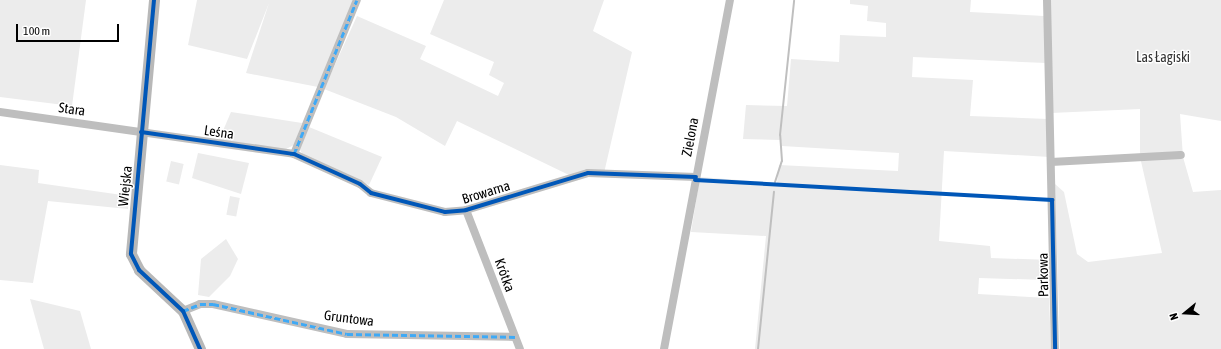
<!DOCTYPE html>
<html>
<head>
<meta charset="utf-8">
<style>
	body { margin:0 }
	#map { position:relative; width:1221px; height:349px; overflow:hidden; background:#fff; font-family:"Asap Condensed",sans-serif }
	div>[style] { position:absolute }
	.green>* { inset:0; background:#ececec; transform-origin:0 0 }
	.stream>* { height:2px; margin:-1px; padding:0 1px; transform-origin:1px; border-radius:1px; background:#bfbfbf }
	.street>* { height:8px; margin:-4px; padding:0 4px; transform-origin:4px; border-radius:4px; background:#bebebe }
	.secondary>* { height:11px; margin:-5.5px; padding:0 5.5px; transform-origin:5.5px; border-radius:5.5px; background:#b8b8b8 }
	.quiet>* { height:3px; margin-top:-1.5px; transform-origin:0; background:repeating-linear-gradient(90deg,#3fa9f5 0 6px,transparent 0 9px) }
	.cycleway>* { height:4px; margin:-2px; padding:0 2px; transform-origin:2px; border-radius:2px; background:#0057b8 }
	span { translate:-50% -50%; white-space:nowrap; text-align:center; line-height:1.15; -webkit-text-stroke:3px #fff; paint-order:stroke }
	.park-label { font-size:14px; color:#333 }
	.street-label { font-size:14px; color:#000 }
	.north { position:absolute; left:1165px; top:293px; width:40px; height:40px; -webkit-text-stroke:3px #fff; paint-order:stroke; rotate:252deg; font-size:11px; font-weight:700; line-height:16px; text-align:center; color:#000 }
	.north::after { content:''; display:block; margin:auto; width:14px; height:18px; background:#000; clip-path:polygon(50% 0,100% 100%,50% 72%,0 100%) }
	.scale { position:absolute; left:16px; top:24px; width:103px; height:18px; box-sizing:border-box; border:2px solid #000; border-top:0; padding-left:5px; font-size:12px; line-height:14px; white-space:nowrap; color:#000; -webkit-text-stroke:3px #fff; paint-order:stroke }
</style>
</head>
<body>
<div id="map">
	<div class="green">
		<i style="clip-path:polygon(0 0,86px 0,72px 106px,0 97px)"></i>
		<i style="clip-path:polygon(197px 0,353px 0,318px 87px,246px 73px,269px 3px,247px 59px,188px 45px)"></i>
		<i style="clip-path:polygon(444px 0,604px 0,593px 31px,632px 52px,604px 173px,569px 175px,457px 121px,445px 146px,396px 117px,324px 89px,357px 16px,426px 46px,420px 59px,498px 96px,504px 83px,489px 75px,494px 62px,430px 34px)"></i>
		<i style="clip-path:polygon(850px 0,971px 0,970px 12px,1044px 16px,1046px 63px,913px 57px,912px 77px,973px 80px,970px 116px,1048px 119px,1050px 157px,944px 151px,939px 241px,990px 246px,991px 258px,1051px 260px,1048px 280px,979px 278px,978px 294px,1049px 298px,1051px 349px,755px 349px,766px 236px,691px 232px,700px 177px,777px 183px,779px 165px,898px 171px,899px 153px,782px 146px,781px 140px,743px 139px,746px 105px,787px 106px,791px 59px,839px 62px,840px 35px,886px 37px,886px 23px,867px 21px,868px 6px,850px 4px)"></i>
		<i style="clip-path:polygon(1049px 0,1221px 0,1221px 121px,1180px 114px,1183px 157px,1193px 192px,1221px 190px,1221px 349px,1060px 349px,1055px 184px,1064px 192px,1077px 254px,1088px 262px,1162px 253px,1140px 157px,1140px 109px,1051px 113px)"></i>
		<i style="clip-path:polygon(231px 112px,302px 123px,294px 145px,284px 150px,219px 140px)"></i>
		<i style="clip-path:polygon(309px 127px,382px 157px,369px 185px,303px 155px,299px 148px)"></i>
		<i style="clip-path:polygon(198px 153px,249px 163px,241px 194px,192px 178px)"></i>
		<i style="left:171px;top:161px;width:13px;height:21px;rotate:13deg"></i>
		<i style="clip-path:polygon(0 165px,39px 170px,38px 183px,129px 196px,128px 209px,48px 201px,33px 283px,0 280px)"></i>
		<i style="left:230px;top:196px;width:10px;height:19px;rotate:11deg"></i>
		<i style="clip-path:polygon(226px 239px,238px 259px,230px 276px,209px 297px,198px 295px,201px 259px)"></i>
		<i style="clip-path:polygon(30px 299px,80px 311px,91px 349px,44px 349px)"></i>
	</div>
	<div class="stream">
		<i style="left:775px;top:182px;width:22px;rotate:-72deg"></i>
		<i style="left:782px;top:161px;width:26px;rotate:-94deg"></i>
		<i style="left:780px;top:135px;width:135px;rotate:-84deg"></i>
		<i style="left:758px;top:349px;width:158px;rotate:-84.2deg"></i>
	</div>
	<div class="street">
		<i style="left:1047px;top:0;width:349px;rotate:88.7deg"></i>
		<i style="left:0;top:112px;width:297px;rotate:8.1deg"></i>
		<i style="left:294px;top:154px;width:72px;rotate:24.4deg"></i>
		<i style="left:360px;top:184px;width:14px;rotate:39deg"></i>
		<i style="left:371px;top:193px;width:76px;rotate:14.4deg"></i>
		<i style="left:445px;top:212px;width:21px;rotate:-5deg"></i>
		<i style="left:466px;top:210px;width:127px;rotate:-16.9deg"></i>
		<i style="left:588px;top:173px;width:108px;rotate:2.1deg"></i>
		<i style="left:294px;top:154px;width:166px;rotate:-67.8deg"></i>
		<i style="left:1051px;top:162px;width:130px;rotate:-3.1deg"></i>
		<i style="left:466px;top:210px;width:149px;rotate:68.8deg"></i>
		<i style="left:183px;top:311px;width:18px;rotate:-22deg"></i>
		<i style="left:200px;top:304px;width:13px"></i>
		<i style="left:213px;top:304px;width:137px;rotate:12.6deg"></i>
		<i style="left:347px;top:334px;width:168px;rotate:1deg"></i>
		<i style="left:664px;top:349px;width:355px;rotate:-79.3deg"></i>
	</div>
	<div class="secondary">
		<i style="left:154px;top:0;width:255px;rotate:95.2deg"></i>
		<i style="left:131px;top:254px;width:18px;rotate:63deg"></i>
		<i style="left:139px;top:270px;width:60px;rotate:43deg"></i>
		<i style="left:183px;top:311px;width:42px;rotate:65.9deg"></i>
	</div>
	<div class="quiet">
		<i style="left:290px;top:154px;width:4px"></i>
		<i style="left:294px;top:154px;width:166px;rotate:-67.8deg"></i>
		<i style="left:183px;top:311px;width:18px;rotate:-22deg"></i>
		<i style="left:200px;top:304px;width:13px"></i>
		<i style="left:213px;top:304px;width:137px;rotate:12.6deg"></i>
		<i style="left:347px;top:334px;width:168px;rotate:1deg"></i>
	</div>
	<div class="cycleway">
		<i style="left:154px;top:0;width:255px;rotate:95.2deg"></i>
		<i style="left:131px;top:254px;width:18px;rotate:63deg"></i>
		<i style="left:139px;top:270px;width:60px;rotate:43deg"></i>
		<i style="left:183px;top:311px;width:42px;rotate:65.9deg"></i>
		<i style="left:141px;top:132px;width:155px;rotate:8.2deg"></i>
		<i style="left:294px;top:154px;width:72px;rotate:24.4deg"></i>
		<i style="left:360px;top:184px;width:14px;rotate:39deg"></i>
		<i style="left:371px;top:193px;width:76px;rotate:14.4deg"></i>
		<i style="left:445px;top:212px;width:21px;rotate:-5deg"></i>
		<i style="left:466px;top:210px;width:127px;rotate:-16.9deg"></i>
		<i style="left:588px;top:173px;width:108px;rotate:2.1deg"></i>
		<i style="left:695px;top:180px;width:358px;rotate:3.2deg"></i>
		<i style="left:1052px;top:200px;width:149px;rotate:88.8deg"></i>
	</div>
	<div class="park-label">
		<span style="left:1163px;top:57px">Las Łagiski</span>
	</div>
	<div class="street-label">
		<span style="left:72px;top:109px;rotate:8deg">Stara</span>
		<span style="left:219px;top:132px;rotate:8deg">Leśna</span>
		<span style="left:690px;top:137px;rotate:-79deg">Zielona</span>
		<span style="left:125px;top:186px;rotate:-84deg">Wiejska</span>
		<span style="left:486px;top:192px;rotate:-17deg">Browarna</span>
		<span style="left:505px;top:275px;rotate:70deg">Krótka</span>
		<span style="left:1043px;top:275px;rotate:-91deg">Parkowa</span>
		<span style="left:349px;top:318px;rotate:7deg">Gruntowa</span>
	</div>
	<div class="north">N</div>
	<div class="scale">100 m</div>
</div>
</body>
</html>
